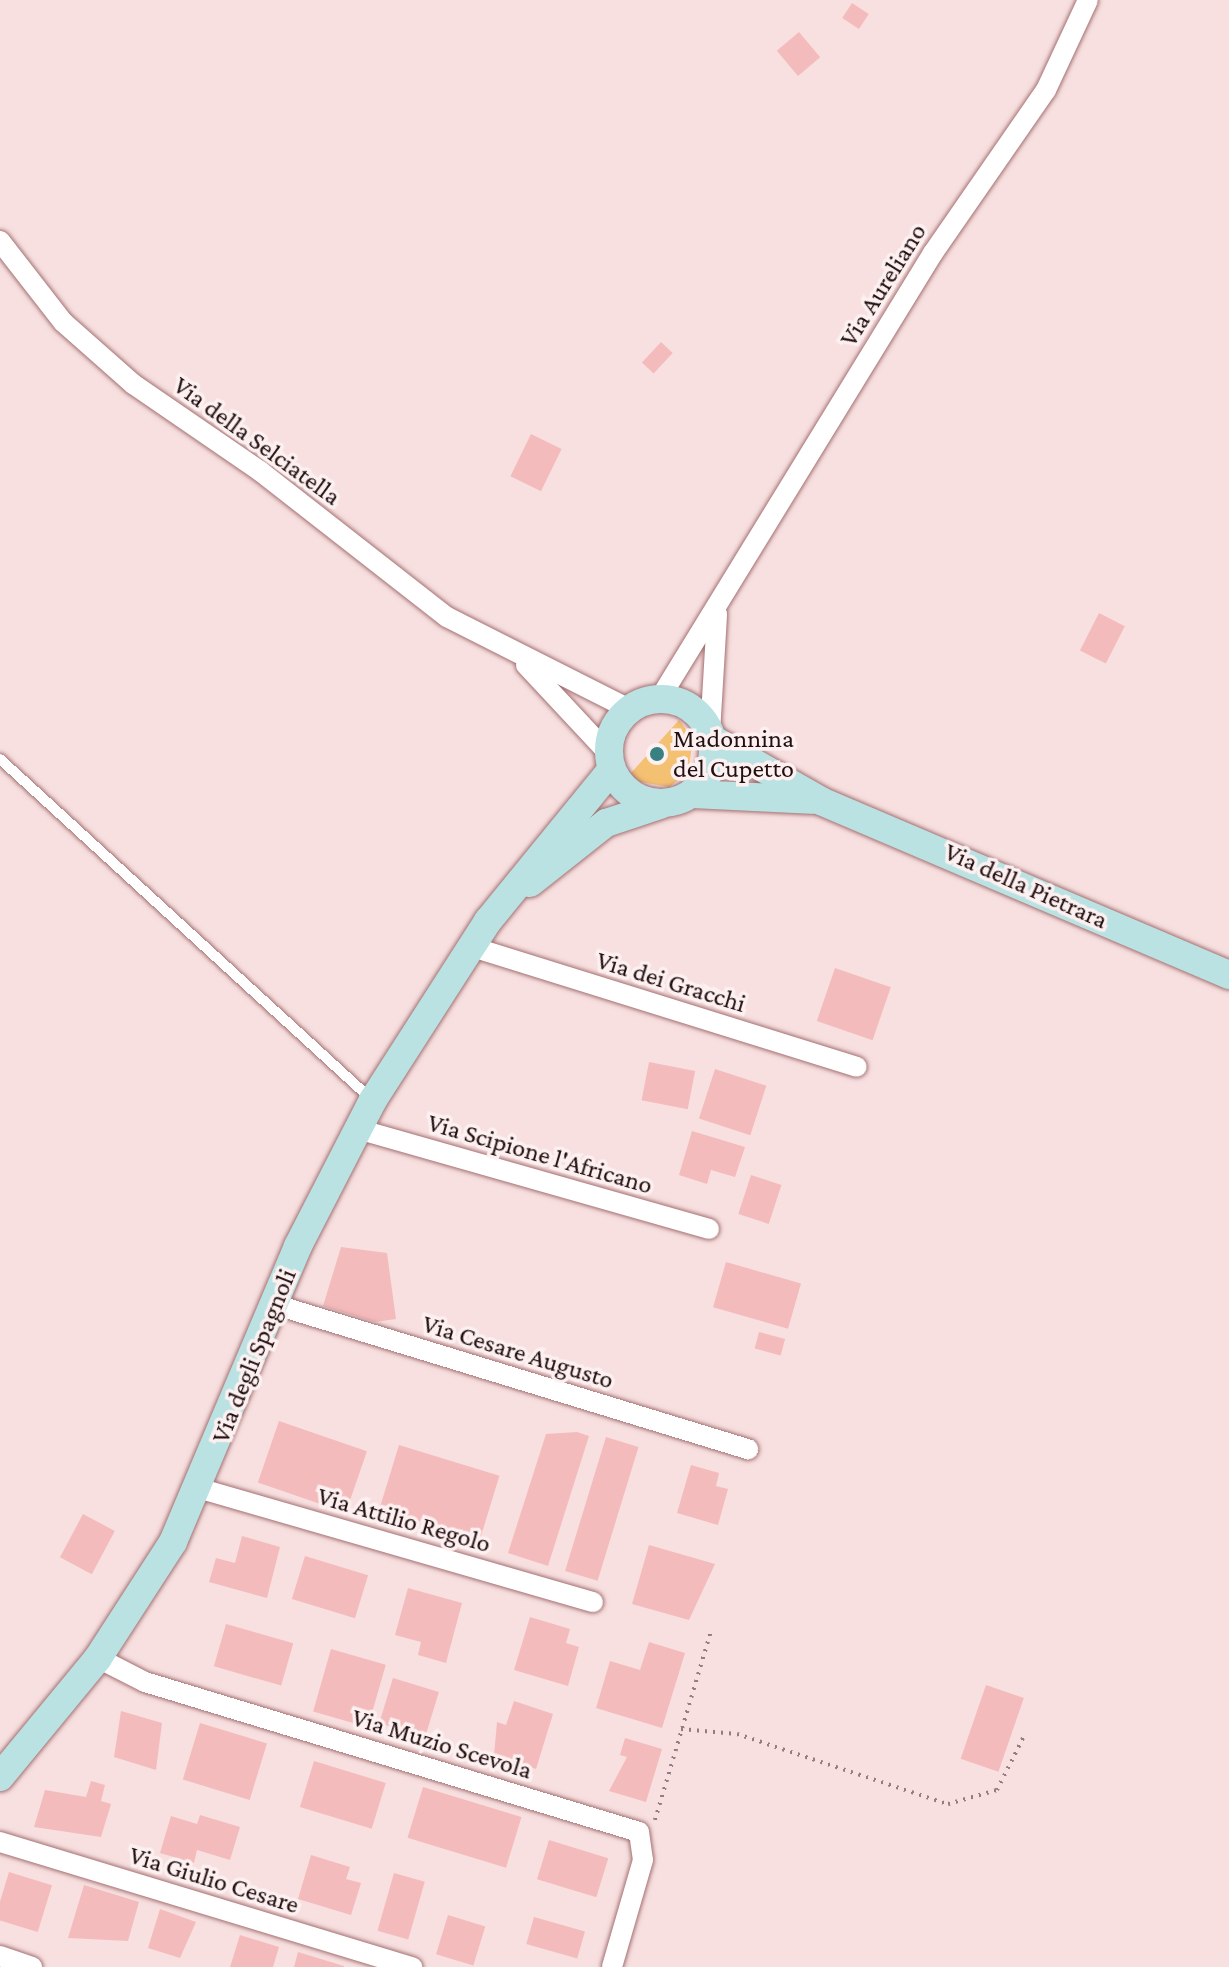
<!DOCTYPE html>
<html>
<head>
<meta charset="utf-8">
<style>
	body { margin:0 }
	#map { position:relative; width:1229px; height:1967px; overflow:hidden; background:#f8e0e0; font-family:"Crimson Pro",serif }
	div>[style] { position:absolute }
	.green>* { inset:0; background:#f4c071 }
	.building>* { inset:0; background:#f4bbbc; transform-origin:0 0 }
	.path>* { height:4px; margin-top:-2px; transform-origin:0; background:repeating-linear-gradient(90deg,#937d7e 0 2px,transparent 0 8px) }
	.roads { filter:drop-shadow(0 0 2px #a47072) drop-shadow(0 0 2px #a47072) }
	.lane>* { height:10px; margin:-5px; padding:0 5px; transform-origin:5px; border-radius:5px; background:#fff }
	.street>* { height:20px; margin:-10px; padding:0 10px; transform-origin:10px; border-radius:10px; background:#fff }
	.secondary>* { height:28px; margin:-14px; padding:0 14px; transform-origin:14px; border-radius:14px; background:#bae2e2 }
	.secondary>.ring { margin:-14px; padding:0; box-sizing:content-box; background:none; border:28px solid #bae2e2; border-radius:50% }
	.dots>* { width:22px; height:22px; translate:-50% -50%; box-sizing:border-box; border:4px solid #fcf0f0; border-radius:50% }
	span { translate:-50% -50%; white-space:nowrap; text-align:center; line-height:1.15; -webkit-text-stroke:7px #fcf0f0; paint-order:stroke }
	.street-label { font-size:26px; color:#220f10 }
	.poi-label { font-size:26px; color:#220f10 }
	.left { translate:0 -50%; text-align:left }
</style>
</head>
<body>
<div id="map">
	<div class="green">
		<i style="clip-path:polygon(679px 720px,693px 739px,688px 773px,669px 787px,635px 781px,630px 774px)"></i>
	</div>
	<div class="building">
		<i style="left:852px;top:3px;width:20px;height:18px;rotate:33deg"></i>
		<i style="left:799px;top:32px;width:33px;height:29px;rotate:50deg"></i>
		<i style="left:661px;top:342px;width:16px;height:28px;rotate:43deg"></i>
		<i style="left:531px;top:434px;width:34px;height:47px;rotate:26deg"></i>
		<i style="left:1099px;top:613px;width:29px;height:42px;rotate:27deg"></i>
		<i style="left:656px;top:745px;width:13px;height:12px;rotate:42deg"></i>
		<i style="left:835px;top:968px;width:59px;height:56px;rotate:19deg"></i>
		<i style="left:649px;top:1062px;width:47px;height:39px;rotate:11deg"></i>
		<i style="left:715px;top:1069px;width:54px;height:52px;rotate:18deg"></i>
		<i style="clip-path:polygon(692px 1131px,745px 1147px,735px 1177px,711px 1170px,707px 1184px,679px 1175px)"></i>
		<i style="left:751px;top:1175px;width:32px;height:41px;rotate:18deg"></i>
		<i style="clip-path:polygon(341px 1247px,387px 1253px,396px 1319px,375px 1322px,323px 1306px)"></i>
		<i style="left:726px;top:1262px;width:78px;height:47px;rotate:16deg"></i>
		<i style="left:759px;top:1332px;width:27px;height:17px;rotate:15deg"></i>
		<i style="left:279px;top:1421px;width:93px;height:65px;rotate:19deg"></i>
		<i style="clip-path:polygon(577px 1432px,589px 1436px,548px 1566px,508px 1553px,546px 1434px)"></i>
		<i style="left:606px;top:1437px;width:34px;height:140px;rotate:17deg"></i>
		<i style="left:399px;top:1445px;width:105px;height:67px;rotate:17deg"></i>
		<i style="clip-path:polygon(691px 1465px,719px 1473px,716px 1486px,728px 1489px,718px 1525px,677px 1513px)"></i>
		<i style="left:83px;top:1514px;width:36px;height:49px;rotate:28deg"></i>
		<i style="clip-path:polygon(242px 1536px,280px 1547px,267px 1598px,209px 1582px,216px 1558px,235px 1563px)"></i>
		<i style="clip-path:polygon(649px 1545px,715px 1564px,689px 1620px,632px 1604px)"></i>
		<i style="left:305px;top:1556px;width:66px;height:45px;rotate:17deg"></i>
		<i style="clip-path:polygon(408px 1588px,462px 1603px,446px 1663px,418px 1655px,421px 1642px,395px 1635px)"></i>
		<i style="clip-path:polygon(530px 1617px,570px 1629px,566px 1643px,579px 1647px,568px 1686px,514px 1670px)"></i>
		<i style="left:226px;top:1624px;width:70px;height:44px;rotate:16deg"></i>
		<i style="clip-path:polygon(649px 1642px,685px 1653px,662px 1728px,596px 1708px,610px 1661px,640px 1670px)"></i>
		<i style="left:331px;top:1649px;width:57px;height:65px;rotate:16deg"></i>
		<i style="left:393px;top:1678px;width:48px;height:47px;rotate:17deg"></i>
		<i style="left:986px;top:1685px;width:40px;height:78px;rotate:19deg"></i>
		<i style="clip-path:polygon(514px 1701px,553px 1714px,536px 1769px,494px 1755px,497px 1722px,506px 1725px)"></i>
		<i style="clip-path:polygon(121px 1711px,162px 1723px,156px 1770px,114px 1757px)"></i>
		<i style="left:200px;top:1723px;width:70px;height:59px;rotate:17deg"></i>
		<i style="clip-path:polygon(625px 1738px,662px 1749px,646px 1802px,609px 1791px,627px 1757px,620px 1755px)"></i>
		<i style="left:314px;top:1761px;width:75px;height:48px;rotate:17deg"></i>
		<i style="clip-path:polygon(91px 1781px,105px 1785px,101px 1801px,111px 1804px,101px 1837px,34px 1827px,45px 1790px,86px 1797px)"></i>
		<i style="left:423px;top:1787px;width:103px;height:53px;rotate:17deg"></i>
		<i style="clip-path:polygon(200px 1815px,240px 1827px,230px 1860px,197px 1850px,194px 1863px,160px 1853px,171px 1816px,197px 1824px)"></i>
		<i style="left:549px;top:1840px;width:62px;height:41px;rotate:17deg"></i>
		<i style="clip-path:polygon(311px 1855px,350px 1867px,346px 1879px,361px 1883px,351px 1915px,298px 1899px)"></i>
		<i style="left:9px;top:1872px;width:45px;height:49px;rotate:17deg"></i>
		<i style="left:394px;top:1873px;width:32px;height:60px;rotate:16deg"></i>
		<i style="clip-path:polygon(84px 1885px,139px 1902px,128px 1941px,68px 1938px)"></i>
		<i style="clip-path:polygon(160px 1909px,196px 1922px,180px 1958px,148px 1948px)"></i>
		<i style="left:448px;top:1915px;width:39px;height:41px;rotate:17deg"></i>
		<i style="left:534px;top:1917px;width:53px;height:28px;rotate:16deg"></i>
		<i style="clip-path:polygon(240px 1935px,279px 1947px,273px 1967px,230px 1967px)"></i>
		<i style="clip-path:polygon(298px 1952px,344px 1966px,344px 1967px,294px 1967px)"></i>
	</div>
	<div class="path">
		<i style="left:681px;top:1729px;width:56px;rotate:5.1deg"></i>
		<i style="left:737px;top:1734px;width:222px;rotate:18.4deg"></i>
		<i style="left:948px;top:1804px;width:51px;rotate:-15.9deg"></i>
		<i style="left:997px;top:1790px;width:63px;rotate:-63.4deg"></i>
		<i style="left:655px;top:1820px;width:197px;rotate:-73.5deg"></i>
	</div>
	<div class="roads">
		<div class="lane">
			<i style="left:0;top:759px;width:503px;rotate:42.5deg"></i>
		</div>
		<div class="street">
			<i style="left:0;top:241px;width:103px;rotate:52.1deg"></i>
			<i style="left:63px;top:322px;width:94px;rotate:41.5deg"></i>
			<i style="left:133px;top:384px;width:154px;rotate:34.4deg"></i>
			<i style="left:260px;top:471px;width:237px;rotate:38deg"></i>
			<i style="left:447px;top:617px;width:204px;rotate:26.8deg"></i>
			<i style="left:526px;top:665px;width:120px;rotate:47deg"></i>
			<i style="left:660px;top:698px;width:522px;rotate:-58.47deg"></i>
			<i style="left:933px;top:253px;width:198px;rotate:-55.3deg"></i>
			<i style="left:1046px;top:90px;width:99px;rotate:-65deg"></i>
			<i style="left:710px;top:733px;width:119px;rotate:-86.6deg"></i>
			<i style="left:469px;top:946px;width:406px;rotate:17.3deg"></i>
			<i style="left:358px;top:1129px;width:365px;rotate:15.9deg"></i>
			<i style="left:273px;top:1304px;width:497px;rotate:17deg"></i>
			<i style="left:201px;top:1489px;width:408px;rotate:16.1deg"></i>
			<i style="left:98px;top:1658px;width:53px;rotate:27.1deg"></i>
			<i style="left:145px;top:1682px;width:516px;rotate:16.89deg"></i>
			<i style="left:639px;top:1832px;width:28px;rotate:82deg"></i>
			<i style="left:643px;top:1860px;width:111px;rotate:106.2deg"></i>
			<i style="left:0;top:1842px;width:431px;rotate:16.9deg"></i>
			<i style="left:0;top:1956px;width:34px;rotate:19deg"></i>
		</div>
		<div class="secondary">
			<i class="ring" style="left:609px;top:699px;width:76px;height:76px"></i>
			<i style="left:712px;top:739px;width:125px;rotate:29.6deg"></i>
			<i style="left:821px;top:801px;width:444px;rotate:23.1deg"></i>
			<i style="left:691px;top:794px;width:121px;rotate:2.8deg"></i>
			<i style="left:530px;top:883px;width:97px;rotate:-38.3deg"></i>
			<i style="left:606px;top:823px;width:57px;rotate:-18.4deg"></i>
			<i style="left:0;top:1777px;width:154px;rotate:-50.5deg"></i>
			<i style="left:98px;top:1658px;width:138px;rotate:-57.1deg"></i>
			<i style="left:173px;top:1542px;width:321px;rotate:-67.1deg"></i>
			<i style="left:298px;top:1246px;width:164px;rotate:-62.8deg"></i>
			<i style="left:373px;top:1100px;width:213px;rotate:-57.3deg"></i>
			<i style="left:488px;top:921px;width:195px;rotate:-50.8deg"></i>
		</div>
	</div>
	<div class="dots">
		<i style="left:657px;top:754px;background:#388082"></i>
	</div>
	<div class="street-label">
		<span style="left:883px;top:285px;rotate:-58deg">Via Aureliano</span>
		<span style="left:257px;top:441px;rotate:36deg">Via della Selciatella</span>
		<span style="left:1026px;top:886px;rotate:24deg">Via della Pietrara</span>
		<span style="left:671px;top:982px;rotate:17deg">Via dei Gracchi</span>
		<span style="left:540px;top:1154px;rotate:16deg">Via Scipione l'Africano</span>
		<span style="left:518px;top:1352px;rotate:17deg">Via Cesare Augusto</span>
		<span style="left:254px;top:1356px;rotate:-68deg">Via degli Spagnoli</span>
		<span style="left:404px;top:1520px;rotate:16deg">Via Attilio Regolo</span>
		<span style="left:442px;top:1744px;rotate:17deg">Via Muzio Scevola</span>
		<span style="left:214px;top:1880px;rotate:17deg">Via Giulio Cesare</span>
	</div>
	<div class="poi-label">
		<span class="left" style="left:673px;top:754px">Madonnina<br>del Cupetto</span>
	</div>
</div>
</body>
</html>
